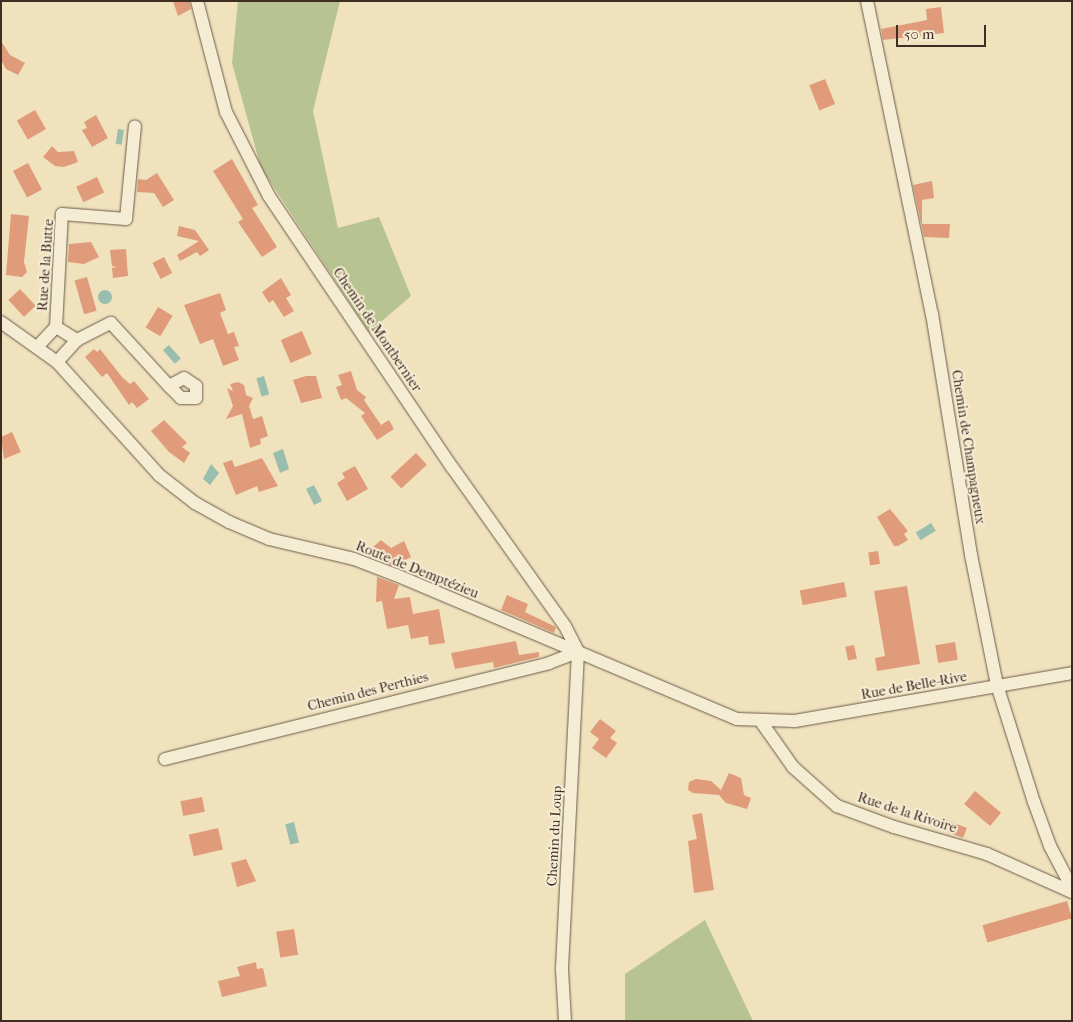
<!DOCTYPE html>
<html>
<head>
<meta charset="utf-8">
<style>
	body { margin:0 }
	#map { position:relative; width:1073px; height:1022px; overflow:hidden; background:#f0e2bd; font-family:"IM FELL French Canon",serif }
	div>[style] { position:absolute }
	.green>* { inset:0; background:#b8c392 }
	.water>* { inset:0; background:#9abeae; transform-origin:0 0 }
	.round { border-radius:50% }
	.building>* { inset:0; background:#e09c7a; transform-origin:0 0 }
	.roads { filter:drop-shadow(0 0 1px #6b5a4a) drop-shadow(0 0 1px #6b5a4a) }
	.minor>* { height:12px; margin:-6px; padding:0 6px; transform-origin:6px; border-radius:6px; background:#f5ecd4 }
	span { translate:-50% -50%; white-space:nowrap; text-align:center; line-height:1.15; -webkit-text-stroke:4px #f5ecd4; paint-order:stroke }
	.street-label { font-size:14px; color:#3f2c23 }
	.frame { position:absolute; inset:0; border:2px solid #3f2c23; pointer-events:none }
	.scale { position:absolute; left:896px; top:25px; width:90px; height:22px; box-sizing:border-box; border:2px solid #3f2c23; border-top:0; padding-left:6px; font-size:15px; line-height:18px; white-space:nowrap; color:#3f2c23; -webkit-text-stroke:4px #f5ecd4; paint-order:stroke }
</style>
</head>
<body>
<div id="map">
	<div class="green">
		<i style="clip-path:polygon(238px 1px,340px 1px,313px 111px,338px 228px,379px 217px,411px 296px,369px 332px,261px 168px,232px 63px)"></i>
		<i style="clip-path:polygon(705px 920px,753px 1021px,625px 1021px,625px 974px)"></i>
	</div>
	<div class="water">
		<i style="left:118px;top:129px;width:6px;height:15px;rotate:9deg"></i>
		<i class="round" style="left:98px;top:290px;width:14px;height:14px"></i>
		<i style="left:169px;top:345px;width:18px;height:8px;rotate:49deg"></i>
		<i style="left:264px;top:376px;width:19px;height:8px;rotate:74deg"></i>
		<i style="clip-path:polygon(283px 449px,289px 469px,280px 473px,273px 453px)"></i>
		<i style="clip-path:polygon(211px 464px,219px 473px,210px 485px,203px 479px)"></i>
		<i style="left:314px;top:485px;width:18px;height:9px;rotate:63deg"></i>
		<i style="left:931px;top:523px;width:9px;height:18px;rotate:58deg"></i>
		<i style="left:294px;top:822px;width:21px;height:9px;rotate:76deg"></i>
	</div>
	<div class="building">
		<i style="clip-path:polygon(173px 1px,189px 1px,191px 9px,178px 16px)"></i>
		<i style="clip-path:polygon(941px 7px,944px 33px,883px 40px,881px 29px,927px 20px,926px 9px)"></i>
		<i style="clip-path:polygon(1px 41px,10px 55px,25px 63px,18px 75px,6px 69px,1px 60px)"></i>
		<i style="left:825px;top:79px;width:27px;height:17px;rotate:68deg"></i>
		<i style="left:35px;top:110px;width:22px;height:21px;rotate:60deg"></i>
		<i style="clip-path:polygon(96px 115px,108px 138px,92px 147px,82px 130px,87px 128px,84px 122px)"></i>
		<i style="clip-path:polygon(52px 146px,58px 152px,74px 151px,78px 162px,64px 167px,55px 166px,43px 157px)"></i>
		<i style="clip-path:polygon(232px 159px,258px 205px,252px 208px,277px 247px,262px 257px,238px 222px,243px 219px,213px 171px)"></i>
		<i style="left:28px;top:163px;width:30px;height:17px;rotate:62deg"></i>
		<i style="clip-path:polygon(157px 173px,174px 200px,163px 207px,154px 193px,137px 192px,138px 179px,146px 180px)"></i>
		<i style="left:97px;top:177px;width:17px;height:23px;rotate:65deg"></i>
		<i style="clip-path:polygon(932px 181px,934px 198px,922px 200px,922px 224px,950px 224px,949px 238px,924px 237px,913px 185px)"></i>
		<i style="clip-path:polygon(11px 214px,29px 216px,24px 262px,27px 272px,22px 277px,6px 275px)"></i>
		<i style="clip-path:polygon(179px 226px,195px 230px,209px 250px,200px 256px,197px 252px,180px 261px,177px 255px,199px 241px,177px 236px)"></i>
		<i style="clip-path:polygon(91px 242px,99px 257px,84px 264px,68px 262px,69px 244px)"></i>
		<i style="clip-path:polygon(126px 249px,128px 276px,113px 278px,112px 268px,117px 267px,112px 266px,110px 250px)"></i>
		<i style="left:164px;top:257px;width:18px;height:13px;rotate:63deg"></i>
		<i style="left:87px;top:277px;width:35px;height:13px;rotate:74deg"></i>
		<i style="clip-path:polygon(281px 278px,291px 295px,286px 298px,294px 311px,284px 317px,273px 300px,269px 303px,262px 292px)"></i>
		<i style="left:20px;top:289px;width:23px;height:16px;rotate:47deg"></i>
		<i style="clip-path:polygon(220px 293px,226px 310px,220px 313px,228px 334px,234px 332px,239px 346px,234px 347px,239px 360px,223px 366px,213px 339px,200px 344px,184px 305px)"></i>
		<i style="left:158px;top:307px;width:17px;height:24px;rotate:31deg"></i>
		<i style="left:302px;top:331px;width:25px;height:23px;rotate:67deg"></i>
		<i style="clip-path:polygon(94px 349px,97px 352px,100px 349px,122px 377px,130px 384px,134px 381px,149px 399px,137px 408px,132px 402px,129px 405px,107px 373px,102px 377px,85px 357px)"></i>
		<i style="clip-path:polygon(351px 371px,357px 390px,366px 397px,364px 400px,381px 425px,389px 420px,394px 429px,377px 440px,361px 416px,365px 413px,346px 398px,341px 400px,336px 387px,342px 385px,338px 375px)"></i>
		<i style="clip-path:polygon(306px 376px,316px 376px,322px 398px,301px 403px,293px 380px)"></i>
		<i style="clip-path:polygon(238px 382px,244px 385px,246px 395px,253px 398px,249px 406px,253px 419px,262px 416px,268px 436px,260px 439px,261px 444px,250px 448px,242px 414px,226px 419px,233px 406px,227px 388px,233px 391px,230px 384px)"></i>
		<i style="clip-path:polygon(164px 420px,187px 443px,182px 447px,190px 453px,184px 463px,169px 452px,151px 431px)"></i>
		<i style="clip-path:polygon(12px 432px,21px 452px,4px 459px,1px 437px)"></i>
		<i style="left:416px;top:453px;width:16px;height:35px;rotate:47deg"></i>
		<i style="clip-path:polygon(262px 458px,278px 486px,259px 492px,257px 486px,236px 495px,223px 463px,232px 460px,235px 467px)"></i>
		<i style="clip-path:polygon(355px 466px,368px 489px,347px 501px,337px 483px,345px 478px,342px 473px)"></i>
		<i style="clip-path:polygon(890px 509px,908px 531px,904px 534px,908px 540px,898px 546px,894px 546px,877px 517px)"></i>
		<i style="clip-path:polygon(381px 540px,391px 548px,404px 541px,411px 557px,394px 566px,365px 554px)"></i>
		<i style="left:878px;top:551px;width:13px;height:10px;rotate:81deg"></i>
		<i style="clip-path:polygon(377px 577px,399px 585px,394px 599px,410px 597px,413px 614px,439px 609px,445px 643px,429px 645px,428px 636px,411px 639px,408px 625px,387px 629px,382px 601px,376px 602px)"></i>
		<i style="left:844px;top:582px;width:15px;height:45px;rotate:79deg"></i>
		<i style="clip-path:polygon(907px 586px,920px 664px,877px 671px,875px 658px,885px 656px,874px 591px)"></i>
		<i style="clip-path:polygon(507px 595px,528px 604px,525px 612px,556px 627px,554px 633px,501px 610px)"></i>
		<i style="clip-path:polygon(516px 641px,519px 655px,539px 652px,539px 657px,494px 668px,493px 662px,455px 669px,451px 653px)"></i>
		<i style="left:955px;top:642px;width:18px;height:20px;rotate:81deg"></i>
		<i style="left:854px;top:645px;width:14px;height:9px;rotate:78deg"></i>
		<i style="clip-path:polygon(600px 719px,616px 731px,610px 738px,617px 743px,606px 758px,592px 748px,599px 739px,590px 732px)"></i>
		<i style="clip-path:polygon(729px 773px,741px 778px,744px 795px,751px 798px,747px 809px,726px 803px,719px 795px,693px 793px,688px 790px,689px 782px,696px 779px,711px 781px,721px 790px)"></i>
		<i style="left:975px;top:791px;width:34px;height:17px;rotate:40deg"></i>
		<i style="left:202px;top:797px;width:15px;height:22px;rotate:79deg"></i>
		<i style="clip-path:polygon(702px 813px,714px 890px,694px 893px,688px 841px,697px 839px,692px 815px)"></i>
		<i style="clip-path:polygon(941px 818px,967px 828px,963px 838px,945px 831px)"></i>
		<i style="left:218px;top:828px;width:22px;height:30px;rotate:77deg"></i>
		<i style="clip-path:polygon(246px 859px,256px 881px,237px 887px,231px 863px)"></i>
		<i style="left:1067px;top:901px;width:18px;height:88px;rotate:74deg"></i>
		<i style="left:294px;top:929px;width:26px;height:18px;rotate:81deg"></i>
		<i style="clip-path:polygon(256px 962px,257px 969px,263px 968px,267px 986px,222px 997px,218px 981px,240px 976px,237px 967px)"></i>
	</div>
	<div class="roads">
		<div class="minor">
			<i style="left:197px;top:1px;width:115px;rotate:75.4deg"></i>
			<i style="left:226px;top:112px;width:94px;rotate:62.9deg"></i>
			<i style="left:269px;top:196px;width:327px;rotate:56deg"></i>
			<i style="left:452px;top:467px;width:195px;rotate:54.6deg"></i>
			<i style="left:565px;top:626px;width:29px;rotate:63deg"></i>
			<i style="left:578px;top:652px;width:318px;rotate:92.9deg"></i>
			<i style="left:562px;top:970px;width:51px;rotate:86.6deg"></i>
			<i style="left:867px;top:1px;width:320px;rotate:78.3deg"></i>
			<i style="left:932px;top:314px;width:244px;rotate:80.8deg"></i>
			<i style="left:971px;top:555px;width:133px;rotate:78.7deg"></i>
			<i style="left:997px;top:685px;width:123px;rotate:72.5deg"></i>
			<i style="left:1034px;top:802px;width:47px;rotate:70deg"></i>
			<i style="left:1050px;top:846px;width:47px;rotate:62.4deg"></i>
			<i style="left:1px;top:322px;width:69px;rotate:35.5deg"></i>
			<i style="left:57px;top:362px;width:152px;rotate:47.9deg"></i>
			<i style="left:159px;top:475px;width:46px;rotate:37.9deg"></i>
			<i style="left:195px;top:503px;width:39px;rotate:29deg"></i>
			<i style="left:229px;top:522px;width:43px;rotate:23deg"></i>
			<i style="left:269px;top:539px;width:87px;rotate:13.2deg"></i>
			<i style="left:354px;top:559px;width:45px;rotate:20.9deg"></i>
			<i style="left:396px;top:575px;width:370px;rotate:22.9deg"></i>
			<i style="left:737px;top:719px;width:58px;rotate:2deg"></i>
			<i style="left:795px;top:721px;width:281px;rotate:-9.8deg"></i>
			<i style="left:56px;top:327px;width:25px;rotate:32deg"></i>
			<i style="left:38px;top:346px;width:26px;rotate:-47deg"></i>
			<i style="left:56px;top:327px;width:113px;rotate:-87deg"></i>
			<i style="left:62px;top:214px;width:64px;rotate:4.5deg"></i>
			<i style="left:126px;top:219px;width:93px;rotate:-84.5deg"></i>
			<i style="left:57px;top:362px;width:30px;rotate:-48deg"></i>
			<i style="left:77px;top:340px;width:38px;rotate:-27deg"></i>
			<i style="left:111px;top:323px;width:86px;rotate:47.4deg"></i>
			<i style="left:169px;top:386px;width:17px;rotate:45deg"></i>
			<i style="left:181px;top:398px;width:15px"></i>
			<i style="left:196px;top:398px;width:12px;rotate:-90deg"></i>
			<i style="left:196px;top:386px;width:14px;rotate:-146deg"></i>
			<i style="left:184px;top:378px;width:17px;rotate:152deg"></i>
			<i style="left:762px;top:723px;width:54px;rotate:54.8deg"></i>
			<i style="left:793px;top:767px;width:59px;rotate:41.6deg"></i>
			<i style="left:837px;top:806px;width:61px;rotate:20.2deg"></i>
			<i style="left:894px;top:827px;width:97px;rotate:16.2deg"></i>
			<i style="left:987px;top:854px;width:93px;rotate:24.1deg"></i>
			<i style="left:165px;top:759px;width:396px;rotate:-14deg"></i>
			<i style="left:549px;top:663px;width:31px;rotate:-21deg"></i>
		</div>
	</div>
	<div class="street-label">
		<span style="left:46px;top:265px;rotate:-86deg">Rue de la Butte</span>
		<span style="left:377px;top:330px;rotate:56deg">Chemin de Montbernier</span>
		<span style="left:968px;top:447px;rotate:81deg">Chemin de Champagneux</span>
		<span style="left:417px;top:570px;rotate:22deg">Route de Demptézieu</span>
		<span style="left:914px;top:686px;rotate:-10deg">Rue de Belle-Rive</span>
		<span style="left:368px;top:692px;rotate:-14deg">Chemin des Perthies</span>
		<span style="left:907px;top:813px;rotate:18deg">Rue de la Rivoire</span>
		<span style="left:555px;top:836px;rotate:-87deg">Chemin du Loup</span>
	</div>
	<div class="frame"></div>
	<div class="scale">50 m</div>
</div>
</body>
</html>
